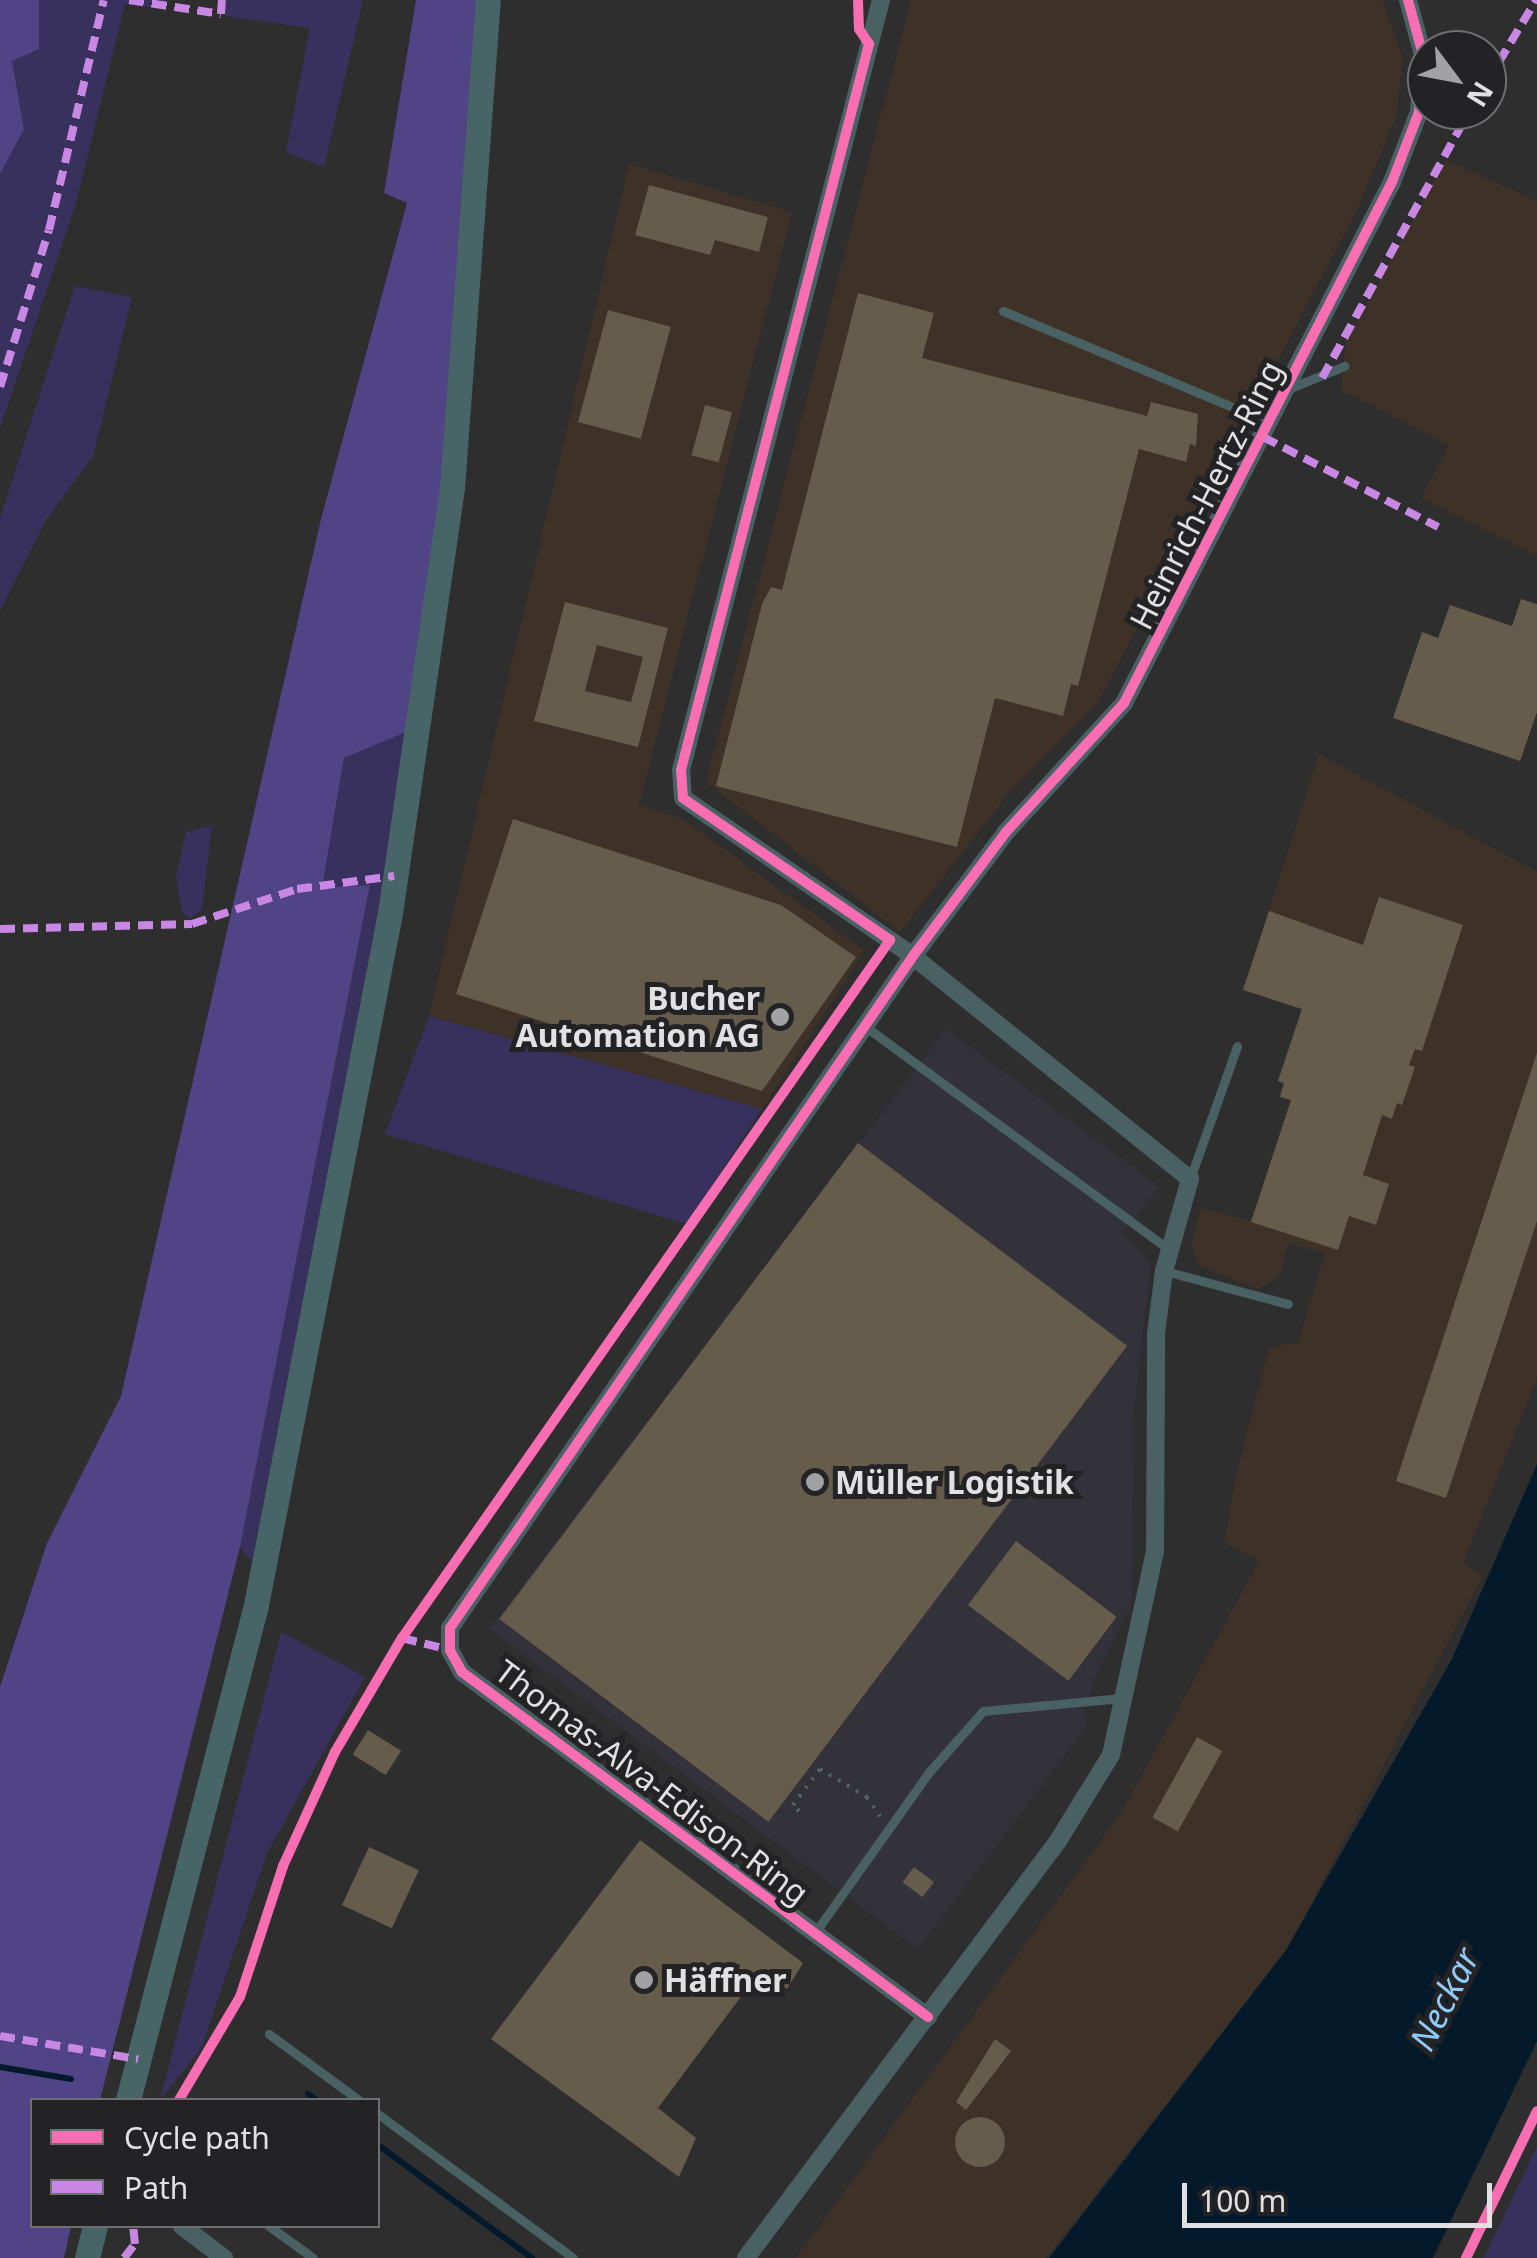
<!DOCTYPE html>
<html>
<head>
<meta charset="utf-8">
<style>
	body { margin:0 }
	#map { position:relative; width:1537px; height:2258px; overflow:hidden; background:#2e2e2f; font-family:"Noto Sans",sans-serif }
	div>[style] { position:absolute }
	.built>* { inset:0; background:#33323a }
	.industrial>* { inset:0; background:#3e3127 }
	.green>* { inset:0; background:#38315d }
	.forest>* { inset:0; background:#504486 }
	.water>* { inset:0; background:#041929 }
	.stream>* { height:6px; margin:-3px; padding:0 3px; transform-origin:3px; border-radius:3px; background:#041929 }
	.building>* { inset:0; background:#655c4b; transform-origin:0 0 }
	.round { border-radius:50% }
	.path>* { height:4px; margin-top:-2px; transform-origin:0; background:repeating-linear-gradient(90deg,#546566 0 2.5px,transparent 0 10.5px) }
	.lane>* { height:9px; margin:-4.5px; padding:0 4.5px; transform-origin:4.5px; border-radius:4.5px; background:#496162 }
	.street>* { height:18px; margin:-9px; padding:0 9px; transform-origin:9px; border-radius:9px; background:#496162 }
	.secondary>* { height:25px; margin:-12.5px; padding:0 12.5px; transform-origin:12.5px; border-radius:12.5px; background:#476466 }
	.quiet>* { height:8px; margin-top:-4px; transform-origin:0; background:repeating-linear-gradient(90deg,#c787e3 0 15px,transparent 0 23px) }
	.cycleway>* { height:10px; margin:-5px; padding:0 5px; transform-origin:5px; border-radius:5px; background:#f96db3 }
	.dots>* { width:28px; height:28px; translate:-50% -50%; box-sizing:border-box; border:5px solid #232326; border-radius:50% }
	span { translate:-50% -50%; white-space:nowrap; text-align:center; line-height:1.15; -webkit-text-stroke:10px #232326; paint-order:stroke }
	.street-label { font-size:32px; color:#e1e1e3 }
	.poi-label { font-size:32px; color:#e1e1e3; font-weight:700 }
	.right { translate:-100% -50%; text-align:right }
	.left { translate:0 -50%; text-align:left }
	.water-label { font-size:35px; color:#8ecaf7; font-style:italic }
	.legend { position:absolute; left:30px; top:2098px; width:350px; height:130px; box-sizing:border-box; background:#232326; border:2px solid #6f6f72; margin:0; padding:12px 18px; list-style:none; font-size:30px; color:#e1e1e3 }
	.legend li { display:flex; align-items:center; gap:20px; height:50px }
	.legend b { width:50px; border:2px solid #6f6f72 }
	.north { position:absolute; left:1407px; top:30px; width:100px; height:100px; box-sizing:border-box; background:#232326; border:2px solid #6f6f72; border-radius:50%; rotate:122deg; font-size:28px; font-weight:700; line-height:40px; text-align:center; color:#e1e1e3 }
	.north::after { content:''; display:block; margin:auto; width:35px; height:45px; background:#a2a2a4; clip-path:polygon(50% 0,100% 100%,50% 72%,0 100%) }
	.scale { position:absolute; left:1182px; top:2183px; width:310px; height:45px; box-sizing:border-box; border:5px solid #e1e1e3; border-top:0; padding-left:12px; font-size:30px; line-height:35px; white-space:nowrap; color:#e1e1e3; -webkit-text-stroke:8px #232326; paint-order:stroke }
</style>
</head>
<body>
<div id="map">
	<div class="built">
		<i style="clip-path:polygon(946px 1029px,1160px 1187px,1122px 1233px,1151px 1263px,1133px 1417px,1132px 1603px,1096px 1675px,1084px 1712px,1087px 1726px,918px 1949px,489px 1629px)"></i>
	</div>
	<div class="industrial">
		<i style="clip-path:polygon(911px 0,1382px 0,1403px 58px,1396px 118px,1356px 212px,1097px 704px,1010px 792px,900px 932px,706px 782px)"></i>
		<i style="clip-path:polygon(1446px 160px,1537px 201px,1537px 556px,1421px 498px,1449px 445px,1341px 390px,1346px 342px)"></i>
		<i style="clip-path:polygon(629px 164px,792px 212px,639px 805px,683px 819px,865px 951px,762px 1109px,429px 1016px)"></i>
		<i style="clip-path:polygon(1319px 754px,1537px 872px,1537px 1378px,1463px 1563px,1483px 1575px,1288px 1948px,1046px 2258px,796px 2258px,1121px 1813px,1259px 1561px,1224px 1542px,1236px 1477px,1269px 1348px,1298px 1342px,1325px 1253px,1288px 1243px,1280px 1276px,1257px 1289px,1199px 1265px,1191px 1245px,1201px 1208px,1251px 1221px,1291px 1101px,1280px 1097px,1284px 1084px,1278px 1081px,1302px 1009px,1243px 990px)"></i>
	</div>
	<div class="green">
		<i style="clip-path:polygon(39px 0,166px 0,166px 9px,125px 4px,76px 203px,0 428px,0 174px,24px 129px,12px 61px,39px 48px)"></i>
		<i style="clip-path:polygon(226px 0,363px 0,324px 167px,286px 152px,310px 28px,225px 16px)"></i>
		<i style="clip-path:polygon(75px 286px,132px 297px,93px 456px,46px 520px,0 611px,0 518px)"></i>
		<i style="clip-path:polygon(411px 730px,386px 885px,252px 1562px,240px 1547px,370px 886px,322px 889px,344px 758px)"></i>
		<i style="clip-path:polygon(212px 825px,202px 909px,190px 919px,182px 912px,176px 877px,186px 832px)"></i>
		<i style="clip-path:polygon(429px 1016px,762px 1109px,687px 1224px,385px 1134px)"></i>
		<i style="clip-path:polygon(281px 1632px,365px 1677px,267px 1853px,201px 2049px,160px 2100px)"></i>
		<i style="clip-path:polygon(1537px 2146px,1537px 2258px,1484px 2258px)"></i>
	</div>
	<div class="forest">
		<i style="clip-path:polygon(0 0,39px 0,39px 49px,12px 61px,24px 129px,0 174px)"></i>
		<i style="clip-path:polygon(416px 0,480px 0,444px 486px,411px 730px,344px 758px,322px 888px,370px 885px,240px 1547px,100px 2100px,32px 2100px,32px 2226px,71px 2226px,64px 2258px,0 2258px,0 1687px,47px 1543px,121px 1396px,321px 519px,407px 203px,384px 193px)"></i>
	</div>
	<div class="water">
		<i style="clip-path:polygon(1537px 1464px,1537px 2041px,1433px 2258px,1049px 2258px,1286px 1950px,1452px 1659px)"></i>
	</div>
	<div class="stream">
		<i style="left:0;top:2067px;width:72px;rotate:9.6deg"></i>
		<i style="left:308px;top:2094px;width:11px;rotate:34deg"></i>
		<i style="left:378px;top:2145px;width:191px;rotate:36.3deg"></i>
	</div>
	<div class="building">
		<i style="clip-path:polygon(649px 185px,768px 217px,759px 252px,715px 240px,710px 255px,635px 235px)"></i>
		<i style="clip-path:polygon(858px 293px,934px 313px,922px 358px,1147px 416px,1151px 402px,1198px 414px,1196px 446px,1190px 444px,1186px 462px,1139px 449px,1078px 686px,1071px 684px,1063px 716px,995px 698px,957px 847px,716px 786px,762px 604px,771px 587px,782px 590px)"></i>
		<i style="left:608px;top:310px;width:65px;height:116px;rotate:15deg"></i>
		<i style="left:705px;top:405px;width:28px;height:52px;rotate:15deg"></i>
		<i style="clip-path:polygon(1521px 599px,1537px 604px,1537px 712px,1520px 761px,1393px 718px,1422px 632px,1438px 638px,1450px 605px,1512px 626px)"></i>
		<i style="clip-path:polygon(evenodd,565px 602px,668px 628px,638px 747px,534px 721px,565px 602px,597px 645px,643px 657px,631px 702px,585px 691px,597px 645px)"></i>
		<i style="clip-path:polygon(513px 819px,781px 905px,856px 957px,762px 1091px,456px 994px)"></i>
		<i style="clip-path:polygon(1379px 897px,1463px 925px,1422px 1051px,1415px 1049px,1409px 1065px,1415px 1067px,1402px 1105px,1397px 1103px,1392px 1119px,1382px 1115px,1363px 1175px,1389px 1184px,1376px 1225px,1349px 1216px,1338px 1250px,1251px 1222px,1291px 1100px,1280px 1097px,1284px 1083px,1278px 1081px,1302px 1009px,1243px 990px,1269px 911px,1363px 945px)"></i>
		<i style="clip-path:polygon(1537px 1053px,1537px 1221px,1446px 1498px,1396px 1481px)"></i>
		<i style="left:858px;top:1143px;width:337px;height:596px;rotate:37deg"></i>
		<i style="left:1016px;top:1541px;width:126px;height:80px;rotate:37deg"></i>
		<i style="left:368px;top:1730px;width:39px;height:29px;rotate:32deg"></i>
		<i style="left:1197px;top:1737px;width:29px;height:92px;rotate:29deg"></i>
		<i style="clip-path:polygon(640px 1840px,803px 1963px,787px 1989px,760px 1971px,658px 2108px,696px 2138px,679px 2177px,491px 2039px)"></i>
		<i style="left:369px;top:1847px;width:55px;height:64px;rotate:25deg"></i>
		<i style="left:914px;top:1867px;width:25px;height:19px;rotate:37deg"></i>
		<i style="clip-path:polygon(995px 2039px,1011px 2051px,966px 2110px,956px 2102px)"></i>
		<i class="round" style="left:955px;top:2117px;width:50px;height:50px"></i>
	</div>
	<div class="path">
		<i style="left:799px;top:1811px;width:8px;rotate:-135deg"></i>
		<i style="left:793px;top:1805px;width:45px;rotate:-53.1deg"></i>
		<i style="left:820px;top:1769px;width:55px;rotate:30.8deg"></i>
		<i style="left:867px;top:1797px;width:23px;rotate:56deg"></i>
	</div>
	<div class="lane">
		<i style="left:1003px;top:311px;width:287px;rotate:22.7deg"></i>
		<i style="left:1288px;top:389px;width:61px;rotate:-22.3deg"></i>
		<i style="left:866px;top:1027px;width:377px;rotate:36.3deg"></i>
		<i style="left:1190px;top:1179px;width:141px;rotate:-70.5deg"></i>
		<i style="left:1165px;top:1271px;width:127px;rotate:15deg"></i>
		<i style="left:814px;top:1934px;width:200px;rotate:-54.6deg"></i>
		<i style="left:930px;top:1771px;width:80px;rotate:-48.5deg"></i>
		<i style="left:983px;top:1711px;width:140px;rotate:-5.3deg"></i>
		<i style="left:269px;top:2034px;width:112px;rotate:36.3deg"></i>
		<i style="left:378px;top:2114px;width:242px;rotate:36.4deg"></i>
		<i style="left:269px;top:2226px;width:54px;rotate:36deg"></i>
		<i style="left:1466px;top:2258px;width:163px;rotate:-64.2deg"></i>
	</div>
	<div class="street">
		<i style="left:928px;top:2017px;width:580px;rotate:-143.49deg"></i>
		<i style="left:462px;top:1672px;width:25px;rotate:-119deg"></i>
		<i style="left:450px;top:1650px;width:22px;rotate:-90deg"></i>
		<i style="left:450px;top:1628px;width:816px;rotate:-55.43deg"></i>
		<i style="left:913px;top:956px;width:155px;rotate:-53.1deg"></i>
		<i style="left:1006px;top:832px;width:175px;rotate:-47.5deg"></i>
		<i style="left:1124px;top:703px;width:586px;rotate:-62.78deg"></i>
		<i style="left:1392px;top:182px;width:75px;rotate:-68.9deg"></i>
		<i style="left:1419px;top:112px;width:57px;rotate:-86deg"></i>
		<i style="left:1423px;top:55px;width:57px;rotate:-105.3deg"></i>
		<i style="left:182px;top:2226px;width:53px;rotate:37.3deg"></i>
		<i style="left:746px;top:2258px;width:521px;rotate:-53.2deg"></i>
		<i style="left:1058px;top:1841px;width:101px;rotate:-58.4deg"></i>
		<i style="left:1111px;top:1755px;width:208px;rotate:-77.8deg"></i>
		<i style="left:1155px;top:1552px;width:218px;rotate:-89.7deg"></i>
		<i style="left:1156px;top:1334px;width:64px;rotate:-82.8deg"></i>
		<i style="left:1164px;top:1271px;width:96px;rotate:-74.2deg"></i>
		<i style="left:1190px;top:1179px;width:356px;rotate:-141.2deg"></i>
		<i style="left:913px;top:956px;width:279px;rotate:-145.5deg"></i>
		<i style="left:683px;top:798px;width:28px;rotate:-94deg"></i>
		<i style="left:681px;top:770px;width:796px;rotate:-75.44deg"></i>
	</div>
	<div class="secondary">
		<i style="left:128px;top:2100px;width:511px;rotate:-75.5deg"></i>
		<i style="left:256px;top:1605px;width:705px;rotate:-79.04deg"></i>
		<i style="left:390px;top:913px;width:429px;rotate:-81.7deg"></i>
		<i style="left:452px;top:488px;width:489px;rotate:-85.8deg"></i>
		<i style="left:87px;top:2258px;width:33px;rotate:-76deg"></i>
	</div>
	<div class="quiet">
		<i style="left:129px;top:0;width:93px;rotate:8.7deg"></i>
		<i style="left:221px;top:14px;width:14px;rotate:-86deg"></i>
		<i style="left:1487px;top:82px;width:96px;rotate:-59.1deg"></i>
		<i style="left:1322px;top:378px;width:306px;rotate:-61.1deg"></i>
		<i style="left:0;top:387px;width:164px;rotate:-72.7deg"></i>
		<i style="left:49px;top:230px;width:236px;rotate:-76.6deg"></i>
		<i style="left:1263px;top:437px;width:197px;rotate:27.2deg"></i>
		<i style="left:0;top:929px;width:192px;rotate:-1.5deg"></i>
		<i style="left:192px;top:924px;width:111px;rotate:-18.4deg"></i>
		<i style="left:297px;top:889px;width:98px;rotate:-7.6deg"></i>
		<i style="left:402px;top:1638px;width:49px;rotate:14deg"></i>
		<i style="left:0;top:2036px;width:140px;rotate:9.5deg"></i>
		<i style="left:124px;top:2258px;width:18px;rotate:-52deg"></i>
		<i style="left:135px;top:2244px;width:18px;rotate:-96deg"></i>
	</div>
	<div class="cycleway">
		<i style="left:928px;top:2017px;width:580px;rotate:-143.49deg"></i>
		<i style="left:462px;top:1672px;width:25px;rotate:-119deg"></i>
		<i style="left:450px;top:1650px;width:22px;rotate:-90deg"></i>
		<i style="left:450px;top:1628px;width:816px;rotate:-55.43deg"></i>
		<i style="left:913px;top:956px;width:155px;rotate:-53.1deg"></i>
		<i style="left:1006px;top:832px;width:175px;rotate:-47.5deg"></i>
		<i style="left:1124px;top:703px;width:586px;rotate:-62.78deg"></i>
		<i style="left:1392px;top:182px;width:75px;rotate:-68.9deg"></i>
		<i style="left:1419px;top:112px;width:57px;rotate:-86deg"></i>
		<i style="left:1423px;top:55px;width:57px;rotate:-105.3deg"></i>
		<i style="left:179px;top:2100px;width:120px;rotate:-59.4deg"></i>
		<i style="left:240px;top:1997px;width:138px;rotate:-71.8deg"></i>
		<i style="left:283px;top:1866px;width:125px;rotate:-65.5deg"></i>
		<i style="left:335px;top:1752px;width:132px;rotate:-59.6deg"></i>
		<i style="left:402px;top:1638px;width:852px;rotate:-55.04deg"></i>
		<i style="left:890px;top:940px;width:251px;rotate:-145.6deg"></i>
		<i style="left:683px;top:798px;width:28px;rotate:-94deg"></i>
		<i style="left:681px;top:770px;width:750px;rotate:-75.48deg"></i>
		<i style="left:869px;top:44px;width:18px;rotate:-124deg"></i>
		<i style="left:859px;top:29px;width:29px;rotate:-92deg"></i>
		<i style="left:1466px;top:2258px;width:163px;rotate:-64.2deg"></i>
	</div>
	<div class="dots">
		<i style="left:780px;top:1017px;background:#a2a2a4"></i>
		<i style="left:815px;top:1482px;background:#a2a2a4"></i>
		<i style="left:644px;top:1980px;background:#a2a2a4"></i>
	</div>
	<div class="street-label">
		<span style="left:1206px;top:495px;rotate:-63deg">Heinrich-Hertz-Ring</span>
		<span style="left:652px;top:1782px;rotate:37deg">Thomas-Alva-Edison-Ring</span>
	</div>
	<div class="poi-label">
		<span class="right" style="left:760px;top:1017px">Bucher<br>Automation AG</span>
		<span class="left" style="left:835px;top:1482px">Müller Logistik</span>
		<span class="left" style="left:664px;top:1980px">Häffner</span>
	</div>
	<div class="water-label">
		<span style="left:1444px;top:1999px;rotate:-63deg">Neckar</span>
	</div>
	<ul class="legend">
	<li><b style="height:12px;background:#f96db3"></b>Cycle path</li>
	<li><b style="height:12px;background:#c787e3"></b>Path</li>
	</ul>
	<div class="north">N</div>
	<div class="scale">100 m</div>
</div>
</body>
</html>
